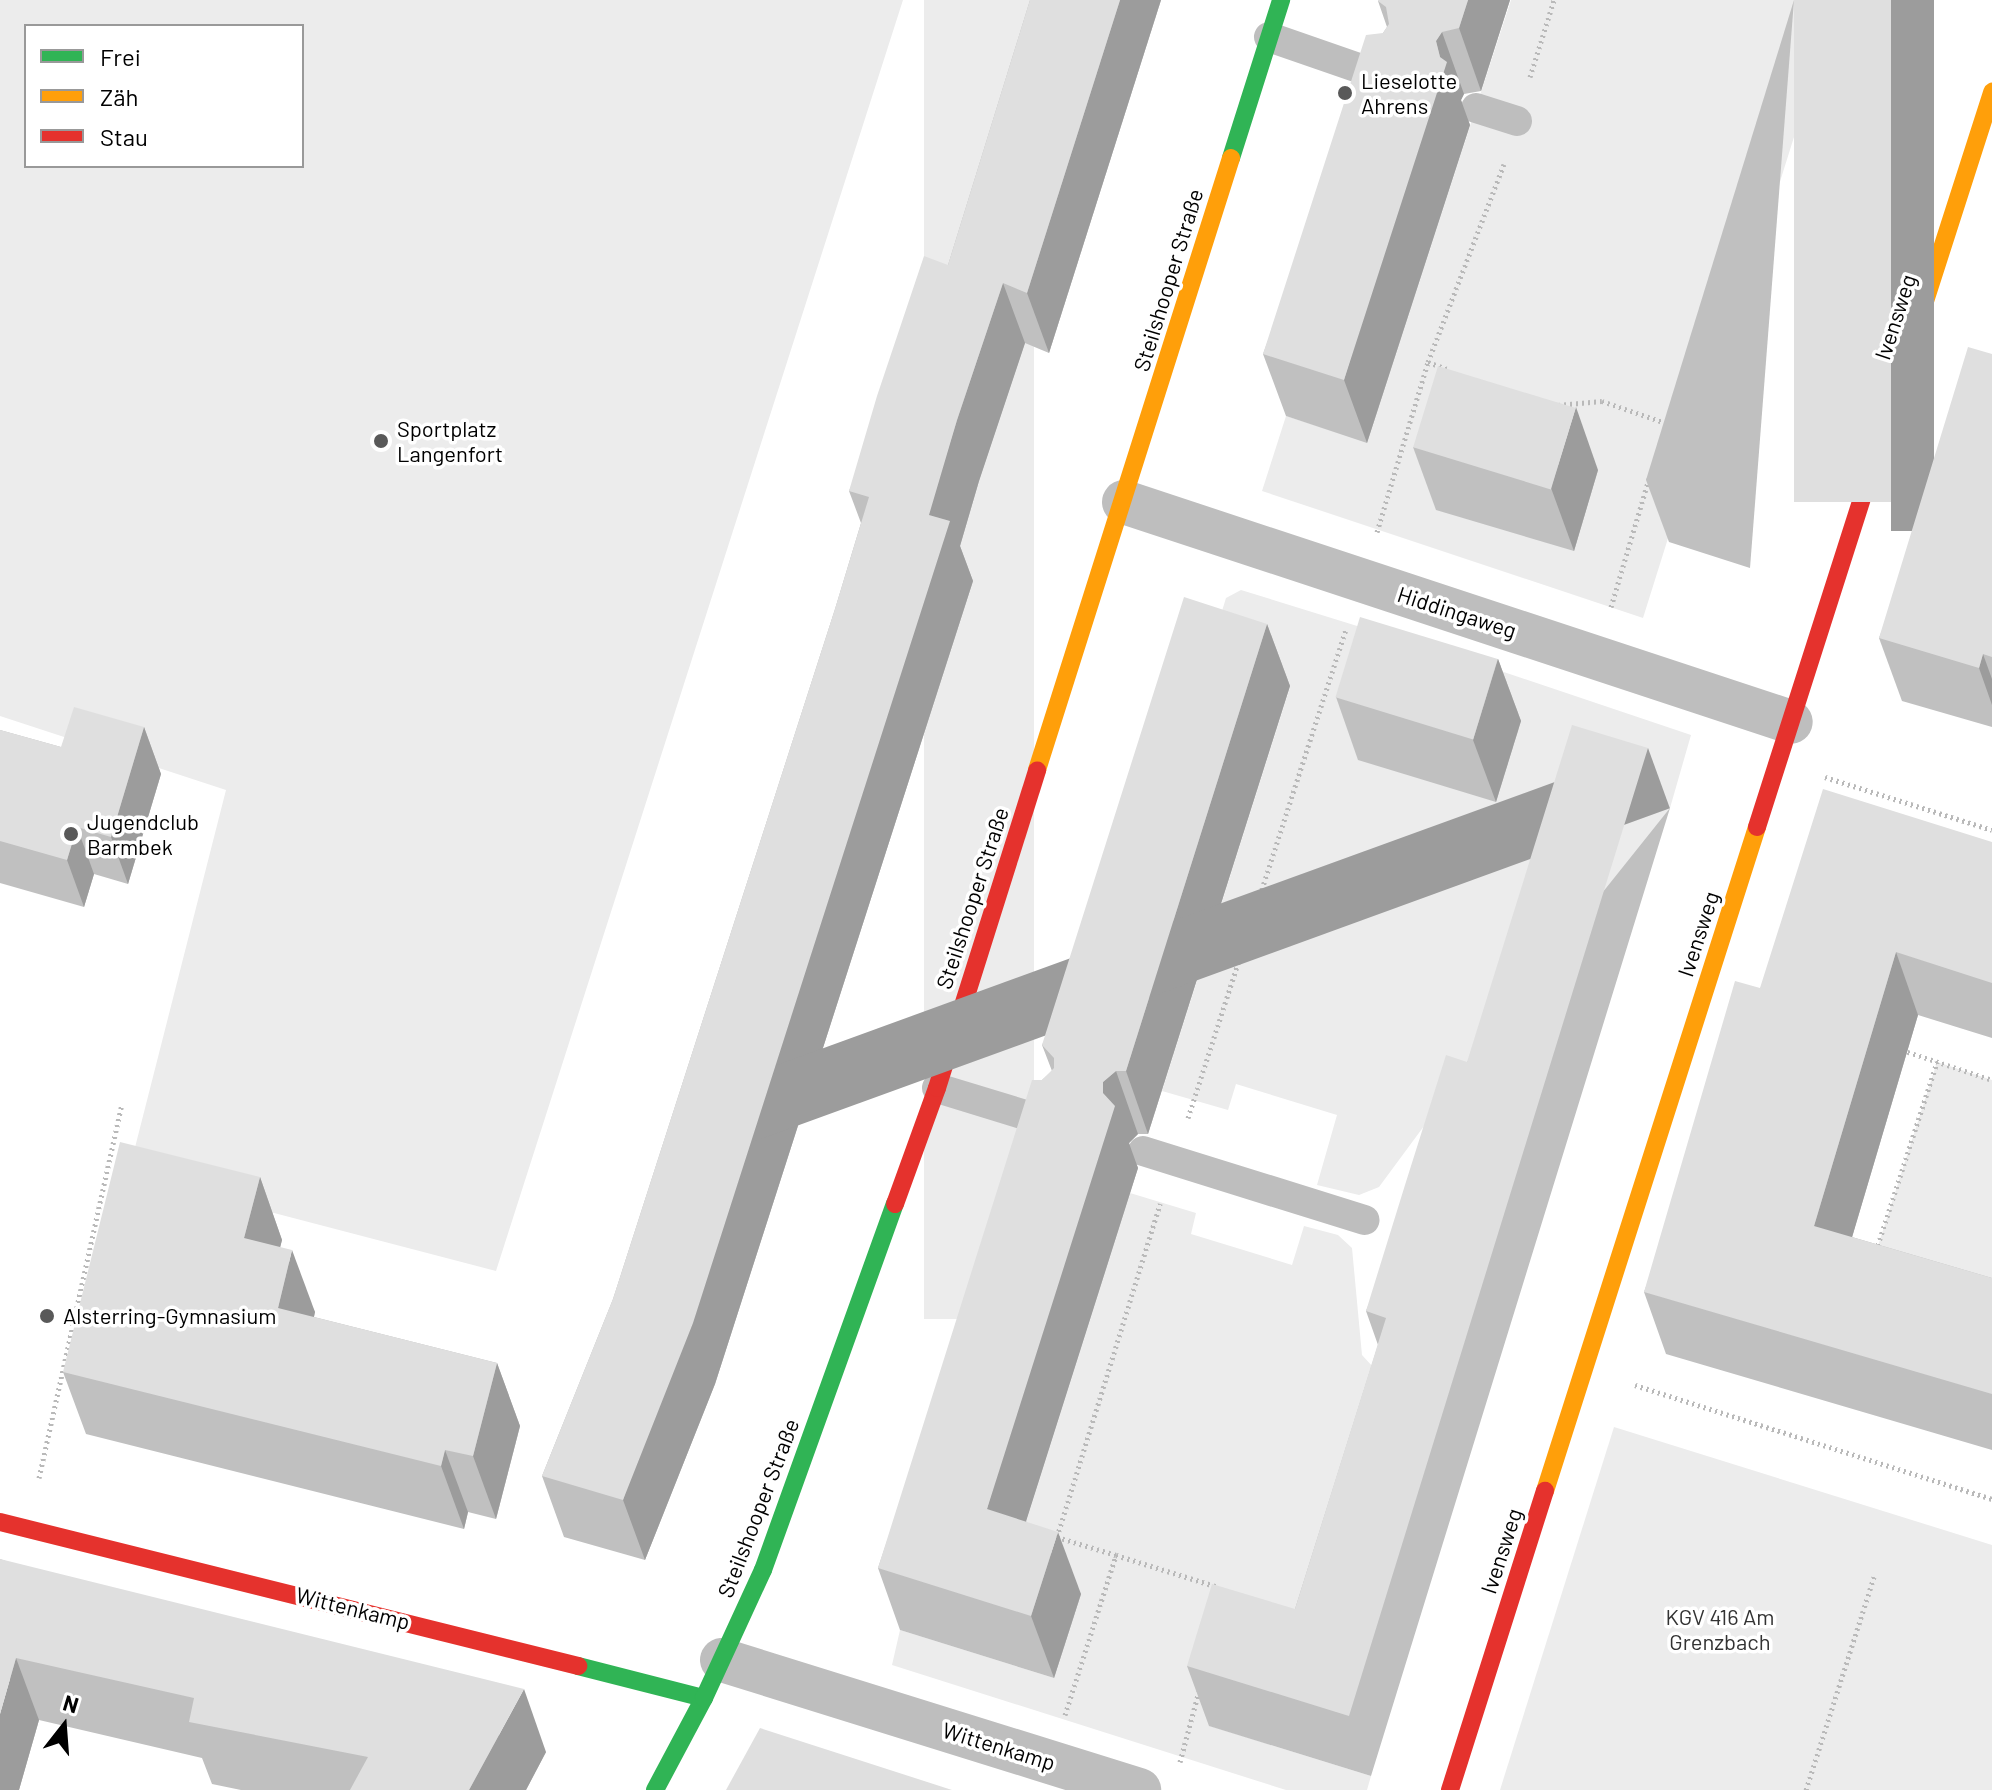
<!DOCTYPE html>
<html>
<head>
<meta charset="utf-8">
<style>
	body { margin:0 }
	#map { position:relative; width:1992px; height:1790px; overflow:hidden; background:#fff; font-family:Barlow,sans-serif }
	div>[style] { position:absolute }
	.green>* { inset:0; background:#ececec; transform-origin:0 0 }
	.path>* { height:5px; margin-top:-2.5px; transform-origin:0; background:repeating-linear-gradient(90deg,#b9b9b9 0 2px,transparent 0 6px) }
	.lane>* { height:30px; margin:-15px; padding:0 15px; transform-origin:15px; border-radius:15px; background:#bebebe }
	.street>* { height:44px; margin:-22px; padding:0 22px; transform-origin:22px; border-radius:22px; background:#bebebe }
	.fast>* { height:18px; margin:-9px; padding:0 9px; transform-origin:9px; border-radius:9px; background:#30b455 }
	.slow>* { height:18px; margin:-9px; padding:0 9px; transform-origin:9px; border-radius:9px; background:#ff9f0a }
	.jam>* { height:18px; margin:-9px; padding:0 9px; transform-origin:9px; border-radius:9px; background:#e5322d }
	.wall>* { inset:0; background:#c0c0c0 }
	.shaded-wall>* { inset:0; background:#9c9c9c; transform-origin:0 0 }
	.building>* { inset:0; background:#dfdfdf; transform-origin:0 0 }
	.dots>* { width:22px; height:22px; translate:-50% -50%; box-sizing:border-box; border:4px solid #fff; border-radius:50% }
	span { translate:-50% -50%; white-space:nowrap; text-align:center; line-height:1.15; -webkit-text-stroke:7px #fff; paint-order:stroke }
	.poi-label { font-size:22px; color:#000 }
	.left { translate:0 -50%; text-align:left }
	.street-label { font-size:22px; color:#000 }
	.park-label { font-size:22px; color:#333 }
	.legend { position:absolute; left:24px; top:24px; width:280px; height:144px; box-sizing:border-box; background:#fff; border:2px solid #999; margin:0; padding:10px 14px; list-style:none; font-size:24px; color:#000 }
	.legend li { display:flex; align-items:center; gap:16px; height:40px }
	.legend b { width:40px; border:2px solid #999 }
	.north { position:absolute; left:24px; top:1686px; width:80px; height:80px; -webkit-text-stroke:6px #fff; paint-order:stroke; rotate:17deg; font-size:22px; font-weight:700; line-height:32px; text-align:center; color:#000 }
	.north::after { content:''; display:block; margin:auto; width:28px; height:36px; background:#000; clip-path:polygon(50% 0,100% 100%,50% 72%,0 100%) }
</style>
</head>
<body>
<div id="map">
	<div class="green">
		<i style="clip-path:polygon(evenodd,0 0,903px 0,496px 1271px,128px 1175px,226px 790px,0 716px,0 0,26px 26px,302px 26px,302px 166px,26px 166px,26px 26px)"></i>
		<i style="left:924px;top:0;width:110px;height:1319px"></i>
		<i style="clip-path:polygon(1511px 0,1837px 0,1643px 618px,1262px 491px,1286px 416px,1367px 442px)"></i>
		<i style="clip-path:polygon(1241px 590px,1454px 656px,1496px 802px,1521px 721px,1474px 662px,1691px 735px,1670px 808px,1489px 1122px,1427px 1122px,1379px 1187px,1359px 1195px,1317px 1185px,1337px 1115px,1236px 1084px,1228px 1110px,1162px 1091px,1290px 687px,1207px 660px,1226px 598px)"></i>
		<i style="clip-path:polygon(1937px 1062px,1992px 1080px,1992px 1279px,1876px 1252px)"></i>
		<i style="clip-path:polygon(1130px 1193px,1196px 1213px,1191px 1234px,1292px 1265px,1304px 1226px,1338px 1235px,1352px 1248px,1362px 1355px,1373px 1367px,1317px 1670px,1210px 1726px,1371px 1776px,1367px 1790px,1286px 1790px,892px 1665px,900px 1630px,1054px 1678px,1010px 1572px)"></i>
		<i style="clip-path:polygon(1614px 1427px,1992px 1545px,1992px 1790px,1500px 1790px)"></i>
	</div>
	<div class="path">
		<i style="left:1530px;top:77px;width:81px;rotate:-72.7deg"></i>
		<i style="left:1428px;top:362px;width:23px;rotate:20deg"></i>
		<i style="left:1558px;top:405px;width:44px;rotate:-5.2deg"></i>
		<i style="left:1602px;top:401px;width:68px;rotate:19deg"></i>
		<i style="left:1377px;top:532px;width:177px;rotate:-73.3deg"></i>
		<i style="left:1428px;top:362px;width:212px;rotate:-69deg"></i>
		<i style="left:1611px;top:607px;width:134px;rotate:-73.5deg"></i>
		<i style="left:1825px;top:777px;width:175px;rotate:17.6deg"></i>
		<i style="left:1902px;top:1050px;width:95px;rotate:18.4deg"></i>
		<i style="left:1188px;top:1118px;width:514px;rotate:-72.09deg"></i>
		<i style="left:1876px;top:1251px;width:199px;rotate:-72.1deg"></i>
		<i style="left:1635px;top:1385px;width:375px;rotate:17.7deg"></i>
		<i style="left:39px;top:1478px;width:383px;rotate:-77.5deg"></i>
		<i style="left:1116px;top:1555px;width:107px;rotate:17.4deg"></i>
		<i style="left:1065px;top:1715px;width:168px;rotate:-72.3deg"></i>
		<i style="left:1116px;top:1555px;width:62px;rotate:-163deg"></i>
		<i style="left:1057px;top:1537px;width:349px;rotate:-72.8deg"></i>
		<i style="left:1180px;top:1762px;width:73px;rotate:-75deg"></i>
		<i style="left:1806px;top:1790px;width:224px;rotate:-72.3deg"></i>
	</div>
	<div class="lane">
		<i style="left:1269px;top:37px;width:131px;rotate:19.1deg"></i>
		<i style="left:1476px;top:108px;width:43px;rotate:17.6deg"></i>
		<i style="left:937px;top:1088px;width:127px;rotate:17deg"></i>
		<i style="left:1143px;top:1151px;width:232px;rotate:17.3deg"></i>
	</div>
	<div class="street">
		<i style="left:1124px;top:502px;width:702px;rotate:18.25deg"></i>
		<i style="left:722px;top:1660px;width:437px;rotate:17.3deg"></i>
	</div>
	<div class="fast">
		<i style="left:1231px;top:158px;width:166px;rotate:-72.4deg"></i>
		<i style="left:578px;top:1666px;width:130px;rotate:14.3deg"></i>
		<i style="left:655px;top:1790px;width:104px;rotate:-62deg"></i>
		<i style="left:704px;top:1698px;width:141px;rotate:-65.3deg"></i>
		<i style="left:763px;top:1570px;width:389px;rotate:-70.2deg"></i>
	</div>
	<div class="slow">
		<i style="left:1918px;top:323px;width:243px;rotate:-72.2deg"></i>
		<i style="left:1037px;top:770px;width:642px;rotate:-72.41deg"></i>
		<i style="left:1545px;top:1491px;width:697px;rotate:-72.29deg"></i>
	</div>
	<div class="jam">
		<i style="left:1757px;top:827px;width:529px;rotate:-72.28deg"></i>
		<i style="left:895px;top:1204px;width:123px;rotate:-70.1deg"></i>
		<i style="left:937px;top:1088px;width:333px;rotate:-72.5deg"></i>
		<i style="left:0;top:1522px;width:596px;rotate:13.99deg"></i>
		<i style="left:1450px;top:1790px;width:314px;rotate:-72.4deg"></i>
	</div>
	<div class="wall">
		<i style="clip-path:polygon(1030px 0,1161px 0,1049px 353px,1025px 343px,979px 481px,960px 546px,973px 581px,715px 1384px,645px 1560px,564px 1537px,542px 1476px,613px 1299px,835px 609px,861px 523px,849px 491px,948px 265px)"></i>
		<i style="clip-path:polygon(1510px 0,1481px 91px,1464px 94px,1461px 100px,1470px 125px,1367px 443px,1286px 416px,1263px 354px,1383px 33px,1387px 27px,1378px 1px)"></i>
		<i style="clip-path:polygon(1794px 0,1750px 568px,1669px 542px,1646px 480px)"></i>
		<i style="clip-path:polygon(1992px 354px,1992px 727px,1902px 701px,1879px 638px)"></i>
		<i style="clip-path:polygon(1413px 447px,1598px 470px,1574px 551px,1436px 510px)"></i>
		<i style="clip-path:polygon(1267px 624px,1290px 686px,1148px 1134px,1138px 1134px,1129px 1143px,1138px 1168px,1026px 1521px,1081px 1594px,1054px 1678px,900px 1630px,878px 1568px,1042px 1080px,1052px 1071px,1042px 1045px)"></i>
		<i style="clip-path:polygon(1498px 659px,1521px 721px,1496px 802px,1358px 760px,1336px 697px)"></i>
		<i style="clip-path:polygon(144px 727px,161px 774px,128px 884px,94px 874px,84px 907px,0 883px,0 730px,61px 747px)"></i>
		<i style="clip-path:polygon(1670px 808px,1371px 1776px,1209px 1726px,1187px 1666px,1295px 1609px,1378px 1345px,1366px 1311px,1467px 1062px)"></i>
		<i style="clip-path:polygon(1992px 842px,1992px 1038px,1918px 1015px,1852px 1237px,1992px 1278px,1992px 1450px,1666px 1354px,1644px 1292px,1760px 988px)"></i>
		<i style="clip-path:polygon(260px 1177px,282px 1240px,280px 1247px,315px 1312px,314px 1317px,497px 1363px,520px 1426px,496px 1519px,468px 1512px,464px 1529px,86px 1434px,63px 1372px)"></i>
		<i style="clip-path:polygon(0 1559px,546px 1752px,526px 1790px,241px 1790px,212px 1784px,202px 1758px,39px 1720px,19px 1790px)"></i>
	</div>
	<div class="shaded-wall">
		<i style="clip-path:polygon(1120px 0,1161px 0,1049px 353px,1027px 293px)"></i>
		<i style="clip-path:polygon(1468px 0,1510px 0,1481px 91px,1459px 28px)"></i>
		<i style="left:1891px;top:0;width:43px;height:531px"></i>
		<i style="clip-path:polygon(1442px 32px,1464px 94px,1461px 100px,1470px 125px,1367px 443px,1344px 380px,1440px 57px,1436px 41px)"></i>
		<i style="clip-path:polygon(1003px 283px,1025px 343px,979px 481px,960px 546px,973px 581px,715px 1384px,645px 1560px,623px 1500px,957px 420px)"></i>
		<i style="clip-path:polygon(1576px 407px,1598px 470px,1574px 551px,1551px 488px)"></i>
		<i style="clip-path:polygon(1267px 624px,1290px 686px,1148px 1134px,1126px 1071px)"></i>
		<i style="clip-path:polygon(1983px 654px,1992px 679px,1992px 705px,1979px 668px)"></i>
		<i style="clip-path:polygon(1498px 659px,1521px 721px,1496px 802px,1473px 740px)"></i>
		<i style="clip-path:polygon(144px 727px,161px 774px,128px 884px,111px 837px)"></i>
		<i style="left:1648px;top:748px;width:64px;height:1013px;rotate:70deg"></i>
		<i style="clip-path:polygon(77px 827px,94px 874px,84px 907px,67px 860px)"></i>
		<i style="clip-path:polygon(1896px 952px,1918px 1015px,1837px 1288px,1814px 1226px)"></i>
		<i style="clip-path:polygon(1116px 1071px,1138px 1134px,1129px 1143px,1138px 1168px,1010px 1572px,987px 1509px,1103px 1093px,1103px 1082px)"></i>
		<i style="clip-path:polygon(260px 1177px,282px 1240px,267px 1301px,244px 1238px)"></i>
		<i style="clip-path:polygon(292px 1250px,315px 1312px,301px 1371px,278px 1308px)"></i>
		<i style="clip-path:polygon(497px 1363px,520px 1426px,496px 1519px,473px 1456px)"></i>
		<i style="clip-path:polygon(445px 1450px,468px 1512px,464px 1529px,441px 1466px)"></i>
		<i style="clip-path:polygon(1058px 1532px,1081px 1594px,1054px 1678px,1031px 1616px)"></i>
		<i style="clip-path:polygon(16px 1658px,39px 1720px,19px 1790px,0 1790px,0 1714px)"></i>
		<i style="clip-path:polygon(524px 1689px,546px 1752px,526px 1790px,469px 1790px)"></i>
	</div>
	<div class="building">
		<i style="clip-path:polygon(1030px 0,1120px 0,1027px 293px,1003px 283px,957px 420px,929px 515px,950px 521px,693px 1323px,623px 1500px,542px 1476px,613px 1299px,835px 609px,869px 497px,849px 491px,877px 396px,924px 256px,948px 265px)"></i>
		<i style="clip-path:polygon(1378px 0,1468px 0,1459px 28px,1442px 32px,1436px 41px,1440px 57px,1447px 62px,1344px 380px,1263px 354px,1366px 35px,1383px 33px,1389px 24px,1386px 7px,1378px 1px)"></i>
		<i style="left:1794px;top:0;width:97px;height:502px"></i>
		<i style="clip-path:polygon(1968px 347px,1992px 354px,1992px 657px,1983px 654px,1979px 668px,1879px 638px)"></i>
		<i style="left:1438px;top:366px;width:144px;height:85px;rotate:17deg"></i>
		<i style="clip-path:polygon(1184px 597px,1267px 624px,1126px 1071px,1116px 1071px,1103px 1082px,1103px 1093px,1115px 1106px,987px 1509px,1058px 1532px,1031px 1616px,878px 1568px,1032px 1080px,1042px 1080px,1054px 1068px,1054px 1058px,1042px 1045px)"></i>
		<i style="left:1360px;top:617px;width:144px;height:84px;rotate:17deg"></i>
		<i style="clip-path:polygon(74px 707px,144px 727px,111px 837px,77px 827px,67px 860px,0 841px,0 730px,61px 747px)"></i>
		<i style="clip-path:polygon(1572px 725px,1648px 748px,1349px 1716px,1187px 1666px,1212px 1584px,1295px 1609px,1386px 1318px,1366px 1311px,1405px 1185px,1446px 1055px,1467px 1062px)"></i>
		<i style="clip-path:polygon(1823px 789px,1992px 842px,1992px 983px,1896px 952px,1814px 1226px,1992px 1278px,1992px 1394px,1644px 1292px,1735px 981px,1760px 988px)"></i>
		<i style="clip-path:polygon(120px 1142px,260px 1177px,244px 1238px,292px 1250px,278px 1308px,497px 1363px,473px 1456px,445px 1450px,441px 1466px,63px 1372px)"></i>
		<i style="clip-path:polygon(0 1559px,524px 1689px,469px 1790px,350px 1790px,368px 1757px,189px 1722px,194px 1698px,16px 1658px,0 1714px)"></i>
		<i style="clip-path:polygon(760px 1728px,952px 1790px,726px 1790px)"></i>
	</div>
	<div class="dots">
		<i style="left:1345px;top:93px;background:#595959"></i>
		<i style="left:381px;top:441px;background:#595959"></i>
		<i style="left:71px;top:834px;background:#595959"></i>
		<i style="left:47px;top:1316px;background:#595959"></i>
	</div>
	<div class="poi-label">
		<span class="left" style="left:1361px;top:93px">Lieselotte<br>Ahrens</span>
		<span class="left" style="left:397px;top:441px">Sportplatz<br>Langenfort</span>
		<span class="left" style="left:87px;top:834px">Jugendclub<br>Barmbek</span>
		<span class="left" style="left:63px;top:1316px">Alsterring-Gymnasium</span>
	</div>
	<div class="street-label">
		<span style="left:1168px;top:280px;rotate:-73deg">Steilshooper Straße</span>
		<span style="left:1895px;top:317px;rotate:-72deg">Ivensweg</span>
		<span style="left:1457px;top:612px;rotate:18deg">Hiddingaweg</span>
		<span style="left:972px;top:898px;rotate:-72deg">Steilshooper Straße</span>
		<span style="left:1698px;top:934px;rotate:-72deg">Ivensweg</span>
		<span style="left:758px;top:1508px;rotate:-69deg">Steilshooper Straße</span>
		<span style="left:1501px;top:1551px;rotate:-72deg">Ivensweg</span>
		<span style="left:353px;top:1608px;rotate:14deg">Wittenkamp</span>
		<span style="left:999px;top:1746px;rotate:17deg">Wittenkamp</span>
	</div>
	<div class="park-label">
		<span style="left:1720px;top:1629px">KGV 416 Am<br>Grenzbach</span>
	</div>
	<ul class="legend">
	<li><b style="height:10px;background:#30b455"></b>Frei</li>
	<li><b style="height:10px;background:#ff9f0a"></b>Zäh</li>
	<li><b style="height:10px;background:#e5322d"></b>Stau</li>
	</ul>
	<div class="north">N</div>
</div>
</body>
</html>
